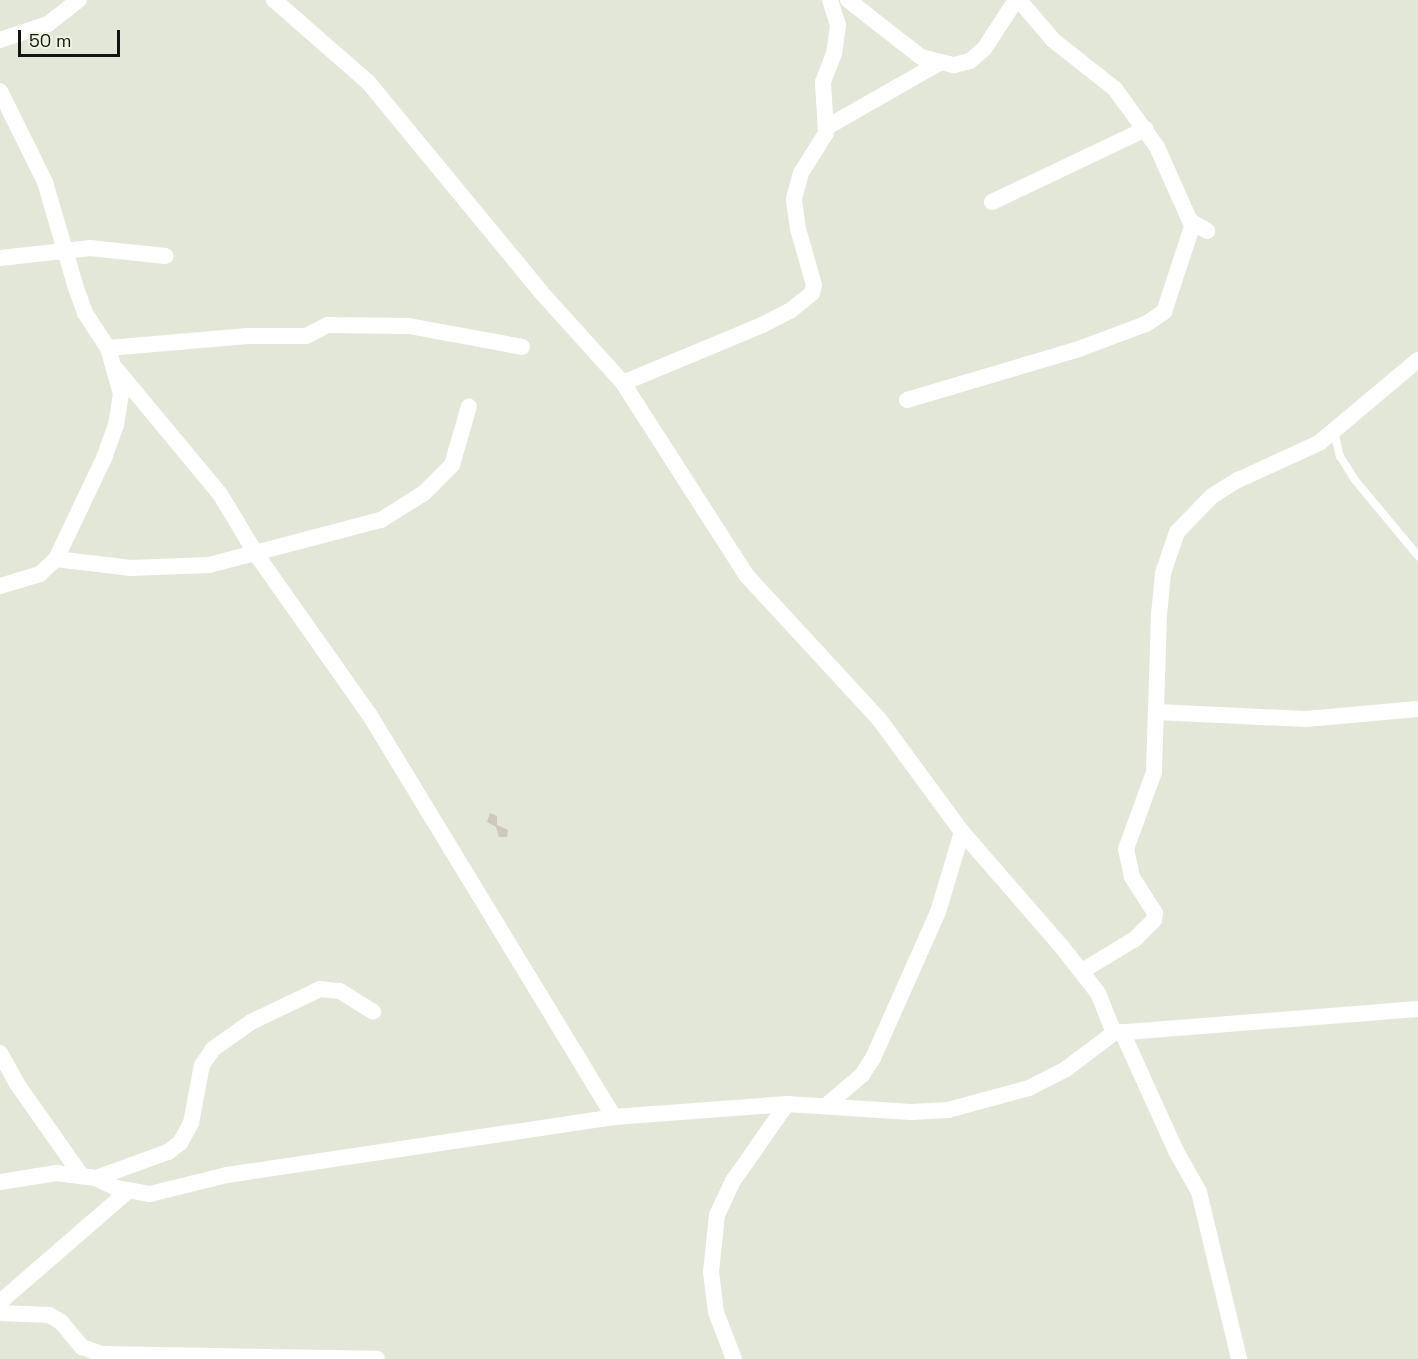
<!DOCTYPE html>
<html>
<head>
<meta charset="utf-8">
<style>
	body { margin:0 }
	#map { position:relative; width:1418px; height:1359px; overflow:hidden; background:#e3e7d8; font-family:"Space Grotesk",sans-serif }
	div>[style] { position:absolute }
	.building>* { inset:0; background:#cfc9bb }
	.lane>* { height:8px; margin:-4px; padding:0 4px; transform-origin:4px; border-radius:4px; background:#fff }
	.street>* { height:16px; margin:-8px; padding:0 8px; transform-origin:8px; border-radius:8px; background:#fff }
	span { translate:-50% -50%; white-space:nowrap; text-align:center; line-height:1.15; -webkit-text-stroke:6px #f0f4e5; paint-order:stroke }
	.scale { position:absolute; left:18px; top:30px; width:102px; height:27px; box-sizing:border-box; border:3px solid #131410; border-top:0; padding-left:8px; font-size:18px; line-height:21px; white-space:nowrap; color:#131410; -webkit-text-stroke:4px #f0f4e5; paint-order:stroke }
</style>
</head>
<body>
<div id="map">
	<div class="building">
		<i style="clip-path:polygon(490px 813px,497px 816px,497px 825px,508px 830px,507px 837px,499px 837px,496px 827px,487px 822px)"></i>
	</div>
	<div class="lane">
		<i style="left:1334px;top:431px;width:26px;rotate:77deg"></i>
		<i style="left:1340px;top:456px;width:28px;rotate:58deg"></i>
		<i style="left:1355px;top:480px;width:99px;rotate:50.3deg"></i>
	</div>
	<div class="street">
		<i style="left:274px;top:0;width:125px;rotate:41.1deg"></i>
		<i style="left:368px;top:82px;width:271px;rotate:50.5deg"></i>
		<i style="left:540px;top:291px;width:124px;rotate:47.9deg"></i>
		<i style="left:623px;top:383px;width:229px;rotate:57.3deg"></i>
		<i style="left:747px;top:576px;width:195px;rotate:47.3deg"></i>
		<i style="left:879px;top:719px;width:140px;rotate:53.7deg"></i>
		<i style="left:962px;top:832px;width:152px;rotate:49deg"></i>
		<i style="left:1062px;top:947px;width:58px;rotate:52deg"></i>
		<i style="left:1098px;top:993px;width:43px;rotate:68.2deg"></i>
		<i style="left:848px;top:0;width:93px;rotate:38deg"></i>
		<i style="left:921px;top:57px;width:34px;rotate:14deg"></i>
		<i style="left:954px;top:65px;width:16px;rotate:-14deg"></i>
		<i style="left:970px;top:61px;width:18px;rotate:-41deg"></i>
		<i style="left:984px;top:49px;width:59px;rotate:-56.9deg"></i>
		<i style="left:1019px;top:0;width:52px;rotate:49.6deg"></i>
		<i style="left:1053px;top:40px;width:79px;rotate:38.3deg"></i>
		<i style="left:1115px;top:89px;width:72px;rotate:54.1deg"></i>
		<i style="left:1157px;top:147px;width:81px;rotate:66deg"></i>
		<i style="left:1190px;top:221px;width:20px;rotate:30deg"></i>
		<i style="left:0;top:40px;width:51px;rotate:-18.4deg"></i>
		<i style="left:48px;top:24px;width:39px;rotate:-38deg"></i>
		<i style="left:0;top:91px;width:102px;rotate:63.7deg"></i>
		<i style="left:45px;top:182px;width:110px;rotate:73.7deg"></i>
		<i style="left:76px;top:288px;width:27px;rotate:70deg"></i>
		<i style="left:85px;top:313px;width:42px;rotate:56.7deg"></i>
		<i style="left:108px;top:348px;width:48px;rotate:74.2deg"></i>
		<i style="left:121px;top:394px;width:31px;rotate:99deg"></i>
		<i style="left:116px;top:425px;width:33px;rotate:110deg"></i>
		<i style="left:105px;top:456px;width:114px;rotate:115.4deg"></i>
		<i style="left:56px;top:559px;width:22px;rotate:137deg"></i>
		<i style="left:40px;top:574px;width:42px;rotate:163.3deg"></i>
		<i style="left:827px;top:127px;width:129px;rotate:-29.7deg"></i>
		<i style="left:992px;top:202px;width:170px;rotate:-25.4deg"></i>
		<i style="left:0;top:258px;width:91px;rotate:-6.3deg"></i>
		<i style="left:90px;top:248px;width:76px;rotate:6deg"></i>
		<i style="left:108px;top:348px;width:140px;rotate:-4.9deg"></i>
		<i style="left:247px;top:336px;width:59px"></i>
		<i style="left:306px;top:336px;width:25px;rotate:-27deg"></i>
		<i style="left:328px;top:325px;width:81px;rotate:0.7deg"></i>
		<i style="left:409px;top:326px;width:115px;rotate:10.5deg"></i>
		<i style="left:117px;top:370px;width:161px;rotate:50.3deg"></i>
		<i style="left:220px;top:494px;width:70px;rotate:59deg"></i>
		<i style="left:256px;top:554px;width:196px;rotate:54.8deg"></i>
		<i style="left:369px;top:714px;width:472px;rotate:58.7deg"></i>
		<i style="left:623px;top:383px;width:151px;rotate:-22.6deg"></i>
		<i style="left:762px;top:325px;width:31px;rotate:-27deg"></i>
		<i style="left:790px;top:311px;width:28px;rotate:-39deg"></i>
		<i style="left:812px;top:293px;width:8px;rotate:-76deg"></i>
		<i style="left:814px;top:285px;width:58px;rotate:-105.9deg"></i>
		<i style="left:798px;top:229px;width:30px;rotate:-98deg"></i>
		<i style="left:794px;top:199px;width:27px;rotate:-75deg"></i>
		<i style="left:801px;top:173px;width:47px;rotate:-58deg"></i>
		<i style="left:826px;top:133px;width:51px;rotate:-93.4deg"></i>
		<i style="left:823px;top:82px;width:30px;rotate:-69deg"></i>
		<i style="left:834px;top:54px;width:29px;rotate:-82deg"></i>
		<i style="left:838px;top:25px;width:26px;rotate:-108deg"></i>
		<i style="left:907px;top:400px;width:176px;rotate:-16.5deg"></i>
		<i style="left:1076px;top:350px;width:75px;rotate:-20.4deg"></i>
		<i style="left:1146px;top:324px;width:22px;rotate:-34deg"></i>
		<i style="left:1164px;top:312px;width:93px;rotate:-71.8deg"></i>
		<i style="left:56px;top:559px;width:75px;rotate:6.9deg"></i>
		<i style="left:130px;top:568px;width:79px;rotate:-2.2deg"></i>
		<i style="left:209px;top:565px;width:178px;rotate:-14.7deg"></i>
		<i style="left:381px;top:520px;width:51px;rotate:-32.1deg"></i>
		<i style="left:424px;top:493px;width:40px;rotate:-45deg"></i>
		<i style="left:452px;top:465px;width:61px;rotate:-73.9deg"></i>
		<i style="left:1157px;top:712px;width:149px;rotate:2.7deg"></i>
		<i style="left:1306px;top:719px;width:112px;rotate:-5.1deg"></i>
		<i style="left:1082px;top:971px;width:62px;rotate:-31.1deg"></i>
		<i style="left:1135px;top:939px;width:27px;rotate:-45deg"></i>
		<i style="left:1154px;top:920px;width:7px;rotate:-82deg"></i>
		<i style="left:1155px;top:913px;width:43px;rotate:-122.6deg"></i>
		<i style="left:1132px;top:877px;width:29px;rotate:-102deg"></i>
		<i style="left:1126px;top:849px;width:82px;rotate:-70deg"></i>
		<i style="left:1154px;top:772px;width:157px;rotate:-88.2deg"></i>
		<i style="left:1159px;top:615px;width:42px;rotate:-84.6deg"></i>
		<i style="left:1163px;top:573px;width:43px;rotate:-71.1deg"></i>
		<i style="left:1177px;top:532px;width:50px;rotate:-45.8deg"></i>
		<i style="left:1212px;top:496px;width:31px;rotate:-32deg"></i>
		<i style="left:1238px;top:480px;width:89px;rotate:-24.6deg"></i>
		<i style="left:1319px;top:443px;width:129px;rotate:-40deg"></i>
		<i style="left:1122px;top:1032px;width:131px;rotate:65.6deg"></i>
		<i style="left:1176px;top:1151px;width:47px;rotate:60.7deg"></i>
		<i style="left:1199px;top:1192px;width:172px;rotate:76.5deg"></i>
		<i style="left:0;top:1053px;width:35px;rotate:61deg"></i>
		<i style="left:17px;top:1084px;width:113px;rotate:54.8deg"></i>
		<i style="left:828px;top:1104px;width:45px;rotate:-40.5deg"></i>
		<i style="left:862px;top:1075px;width:20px;rotate:-57deg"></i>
		<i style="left:873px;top:1058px;width:160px;rotate:-66deg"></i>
		<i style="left:938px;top:912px;width:84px;rotate:-73.3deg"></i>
		<i style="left:96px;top:1178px;width:77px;rotate:-19.9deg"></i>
		<i style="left:168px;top:1152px;width:15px;rotate:-37deg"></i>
		<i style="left:180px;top:1143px;width:23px;rotate:-61deg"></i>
		<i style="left:191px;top:1123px;width:59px;rotate:-79.3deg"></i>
		<i style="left:202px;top:1065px;width:19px;rotate:-55deg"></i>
		<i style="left:213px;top:1049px;width:47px;rotate:-35.4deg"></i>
		<i style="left:251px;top:1022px;width:76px;rotate:-25.6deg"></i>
		<i style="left:320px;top:989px;width:20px;rotate:6deg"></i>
		<i style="left:340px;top:991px;width:39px;rotate:32deg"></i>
		<i style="left:0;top:1182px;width:57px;rotate:-9.1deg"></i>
		<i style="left:56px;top:1173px;width:40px;rotate:7.1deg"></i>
		<i style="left:96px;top:1178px;width:22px;rotate:27deg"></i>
		<i style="left:116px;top:1188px;width:35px;rotate:10deg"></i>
		<i style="left:150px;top:1194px;width:79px;rotate:-13.9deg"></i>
		<i style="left:227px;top:1175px;width:391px;rotate:-8.5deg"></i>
		<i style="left:614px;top:1117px;width:173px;rotate:-4.3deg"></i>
		<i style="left:787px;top:1104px;width:124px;rotate:3.7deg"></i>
		<i style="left:911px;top:1112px;width:37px;rotate:-3deg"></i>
		<i style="left:948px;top:1110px;width:84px;rotate:-15.2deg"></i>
		<i style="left:1029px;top:1088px;width:42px;rotate:-27.2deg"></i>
		<i style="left:1066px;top:1069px;width:60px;rotate:-36.9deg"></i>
		<i style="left:1114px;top:1033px;width:305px;rotate:-4.5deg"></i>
		<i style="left:0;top:1302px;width:168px;rotate:-40.9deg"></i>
		<i style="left:0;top:1313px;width:49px;rotate:2.3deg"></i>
		<i style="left:49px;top:1315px;width:14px;rotate:30deg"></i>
		<i style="left:61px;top:1322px;width:33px;rotate:50deg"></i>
		<i style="left:82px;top:1347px;width:20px;rotate:20deg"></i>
		<i style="left:101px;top:1354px;width:276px;rotate:1deg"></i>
		<i style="left:734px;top:1359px;width:50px;rotate:-111deg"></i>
		<i style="left:716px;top:1312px;width:40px;rotate:-97.1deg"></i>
		<i style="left:711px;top:1272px;width:57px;rotate:-84deg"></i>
		<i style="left:717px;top:1215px;width:38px;rotate:-65deg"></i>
		<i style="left:733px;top:1181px;width:94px;rotate:-55deg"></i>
	</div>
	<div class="scale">50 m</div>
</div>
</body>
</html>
